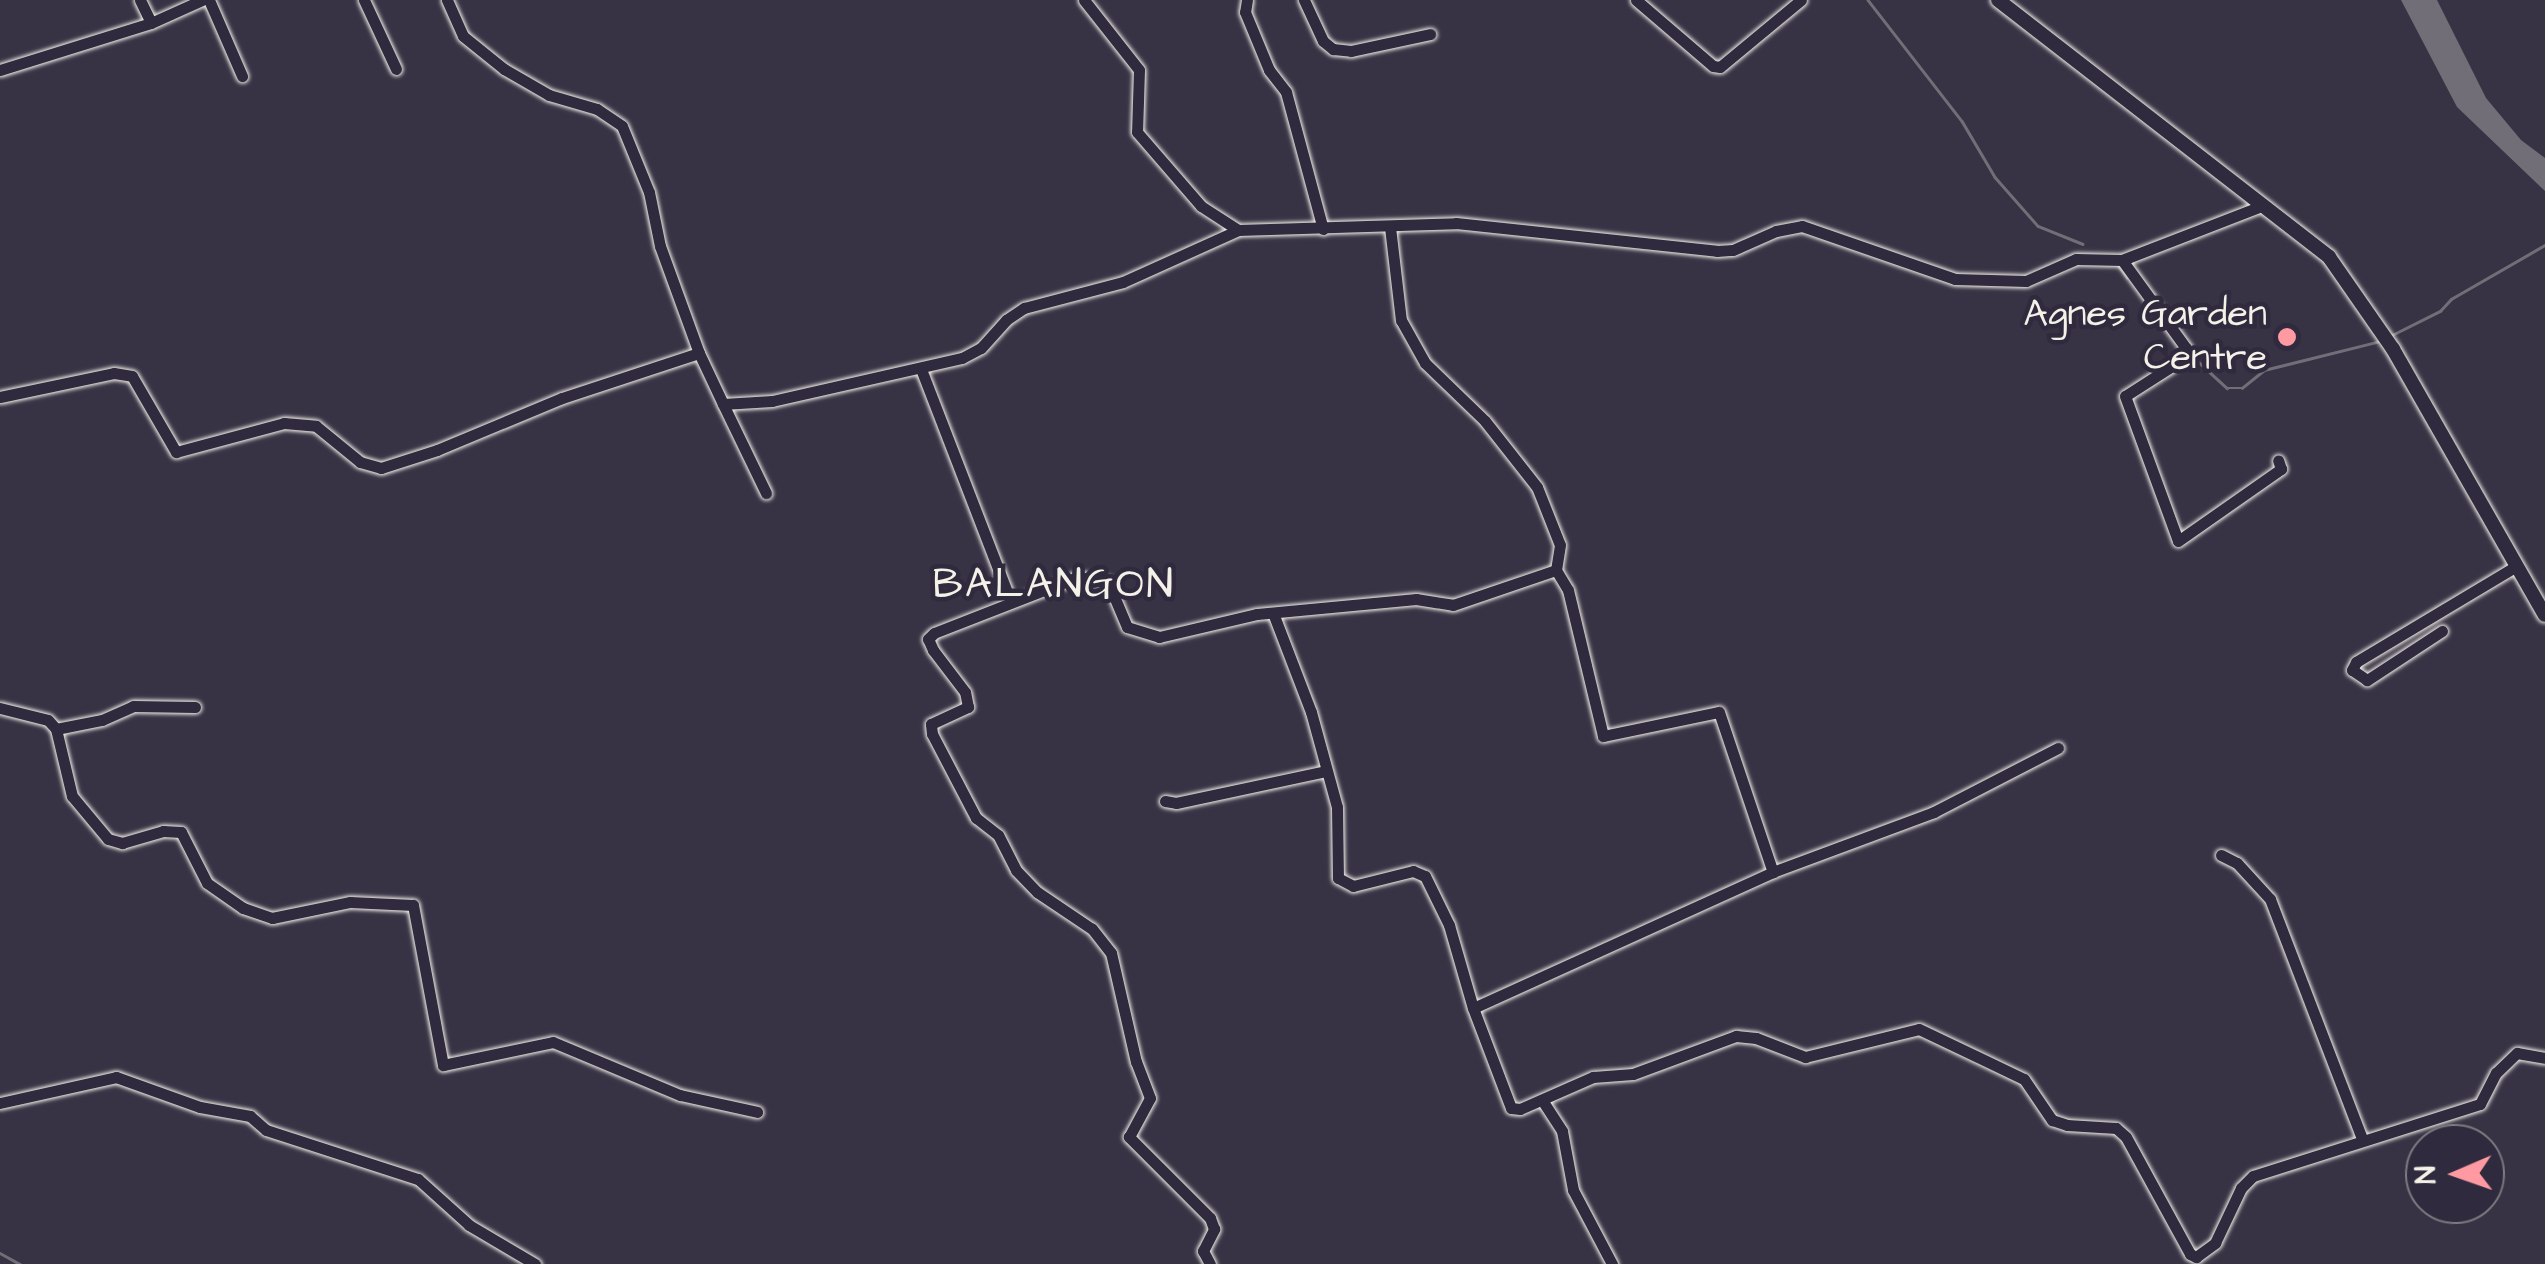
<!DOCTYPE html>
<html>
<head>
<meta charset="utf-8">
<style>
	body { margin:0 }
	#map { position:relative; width:2545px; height:1264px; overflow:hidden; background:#373244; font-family:"Architects Daughter",sans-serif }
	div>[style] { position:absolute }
	.water>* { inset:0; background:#726e77 }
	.stream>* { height:2.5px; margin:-1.25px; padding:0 1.25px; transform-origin:1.25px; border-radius:1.25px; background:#726e77 }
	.roads { filter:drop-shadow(0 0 2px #f4f1e8) drop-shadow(0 0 2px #f4f1e8) }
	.minor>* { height:11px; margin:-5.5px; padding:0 5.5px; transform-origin:5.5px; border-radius:5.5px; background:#2f2a3d }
	.major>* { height:14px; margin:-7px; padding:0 7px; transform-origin:7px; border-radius:7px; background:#2f2a3d }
	.dots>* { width:28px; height:28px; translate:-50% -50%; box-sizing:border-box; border:5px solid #2f2a3d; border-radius:50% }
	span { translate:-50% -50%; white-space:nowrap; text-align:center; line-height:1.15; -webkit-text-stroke:9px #2f2a3d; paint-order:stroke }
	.poi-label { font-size:38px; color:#f4f1e8 }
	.right { translate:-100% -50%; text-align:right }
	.quarter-label { font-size:42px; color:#f4f1e8; letter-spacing:2.5px }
	.north { position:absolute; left:2405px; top:1124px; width:100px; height:100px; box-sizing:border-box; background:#2f2a3d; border:2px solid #7e7a81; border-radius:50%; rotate:268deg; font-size:28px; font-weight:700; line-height:40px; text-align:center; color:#f4f1e8 }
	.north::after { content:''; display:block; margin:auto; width:35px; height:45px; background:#ff9aa2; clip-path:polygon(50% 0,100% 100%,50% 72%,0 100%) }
</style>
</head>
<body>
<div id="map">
	<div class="water">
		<i style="clip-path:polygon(2401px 0,2437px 0,2486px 98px,2521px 140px,2545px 158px,2545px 191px,2457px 107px)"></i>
	</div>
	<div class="stream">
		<i style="left:1868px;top:0;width:153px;rotate:52.2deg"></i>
		<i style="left:1962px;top:121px;width:65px;rotate:59.5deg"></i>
		<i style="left:1995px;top:177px;width:65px;rotate:48.7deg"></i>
		<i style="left:2038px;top:226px;width:48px;rotate:21.8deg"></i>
		<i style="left:2119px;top:266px;width:14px;rotate:54deg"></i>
		<i style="left:2392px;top:335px;width:54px;rotate:-26.6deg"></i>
		<i style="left:2440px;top:311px;width:16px;rotate:-47deg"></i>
		<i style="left:2451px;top:299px;width:108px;rotate:-29.9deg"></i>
		<i style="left:2191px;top:355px;width:49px;rotate:42.5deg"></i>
		<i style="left:2227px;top:388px;width:15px"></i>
		<i style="left:2242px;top:388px;width:28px;rotate:-39deg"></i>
		<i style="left:2264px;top:370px;width:120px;rotate:-14deg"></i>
		<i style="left:0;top:1253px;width:23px;rotate:29deg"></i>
	</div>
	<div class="roads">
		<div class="minor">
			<i style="left:140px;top:0;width:25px;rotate:64deg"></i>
			<i style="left:209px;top:0;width:83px;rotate:66.5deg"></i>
			<i style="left:364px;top:0;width:76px;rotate:65.1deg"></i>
			<i style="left:447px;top:0;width:39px;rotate:66deg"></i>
			<i style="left:463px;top:36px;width:53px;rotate:38.8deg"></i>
			<i style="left:504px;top:69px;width:52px;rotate:30deg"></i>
			<i style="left:549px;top:95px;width:50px;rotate:16.3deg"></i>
			<i style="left:597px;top:109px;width:30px;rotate:34deg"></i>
			<i style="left:622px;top:126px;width:71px;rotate:67.8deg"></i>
			<i style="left:649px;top:192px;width:55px;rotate:78.5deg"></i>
			<i style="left:660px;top:246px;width:114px;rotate:70deg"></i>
			<i style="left:699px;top:353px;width:56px;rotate:64.8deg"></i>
			<i style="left:723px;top:404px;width:49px;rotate:-3.5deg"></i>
			<i style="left:772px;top:401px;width:195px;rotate:-12.8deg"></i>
			<i style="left:962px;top:358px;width:21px;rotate:-28deg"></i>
			<i style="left:981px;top:348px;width:38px;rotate:-48deg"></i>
			<i style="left:1006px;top:320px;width:22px;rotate:-34deg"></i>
			<i style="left:1024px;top:308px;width:102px;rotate:-14.7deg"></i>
			<i style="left:1123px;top:282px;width:126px;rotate:-24.3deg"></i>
			<i style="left:1238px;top:230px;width:218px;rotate:-1.8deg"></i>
			<i style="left:1456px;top:223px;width:262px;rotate:6.1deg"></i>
			<i style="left:1717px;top:251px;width:16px;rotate:-4deg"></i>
			<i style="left:1733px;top:250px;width:47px;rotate:-23.8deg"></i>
			<i style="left:1776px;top:231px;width:26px;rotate:-11deg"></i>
			<i style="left:1802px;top:226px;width:162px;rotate:19.1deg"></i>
			<i style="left:1955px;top:279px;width:71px;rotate:1.6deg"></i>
			<i style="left:2026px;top:281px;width:55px;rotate:-23.7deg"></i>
			<i style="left:2076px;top:259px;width:46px;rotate:1.2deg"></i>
			<i style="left:2122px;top:260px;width:152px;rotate:-21.2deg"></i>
			<i style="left:1084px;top:0;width:89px;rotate:51.8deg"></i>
			<i style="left:1139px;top:70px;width:62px;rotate:91.8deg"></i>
			<i style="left:1137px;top:132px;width:98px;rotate:49.1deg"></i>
			<i style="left:1201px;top:206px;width:44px;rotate:33deg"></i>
			<i style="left:1247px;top:0;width:12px;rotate:99deg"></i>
			<i style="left:1245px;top:12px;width:63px;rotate:67.5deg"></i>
			<i style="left:1269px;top:70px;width:28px;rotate:52deg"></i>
			<i style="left:1286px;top:92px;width:142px;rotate:74.9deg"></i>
			<i style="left:1304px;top:0;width:45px;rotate:65.1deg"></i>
			<i style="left:1323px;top:41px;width:13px;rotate:39deg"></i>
			<i style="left:1333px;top:49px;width:18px;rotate:6deg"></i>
			<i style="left:1351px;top:51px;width:81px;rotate:-12.1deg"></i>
			<i style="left:1636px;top:0;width:101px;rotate:40.6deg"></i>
			<i style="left:1713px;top:66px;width:7px;rotate:8deg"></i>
			<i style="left:1720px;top:67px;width:105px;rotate:-39.6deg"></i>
			<i style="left:0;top:70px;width:158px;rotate:-17.3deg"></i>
			<i style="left:151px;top:23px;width:56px;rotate:-24.3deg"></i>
			<i style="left:1390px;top:227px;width:94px;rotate:83.3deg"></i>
			<i style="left:1401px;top:320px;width:49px;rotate:60.8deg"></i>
			<i style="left:1425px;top:363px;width:83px;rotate:44deg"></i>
			<i style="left:1485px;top:421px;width:84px;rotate:51.8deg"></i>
			<i style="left:1537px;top:487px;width:62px;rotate:68.4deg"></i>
			<i style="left:1560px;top:545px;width:25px;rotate:99deg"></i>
			<i style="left:2122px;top:260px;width:109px;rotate:54deg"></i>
			<i style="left:2186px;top:348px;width:9px;rotate:90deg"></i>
			<i style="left:2186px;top:357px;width:72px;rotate:147.4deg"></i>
			<i style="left:2125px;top:396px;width:154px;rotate:69.9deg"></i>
			<i style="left:2178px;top:541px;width:126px;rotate:-35deg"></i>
			<i style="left:2281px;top:469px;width:9px;rotate:-108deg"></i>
			<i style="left:921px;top:369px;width:248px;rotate:68.9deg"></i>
			<i style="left:0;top:397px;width:116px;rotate:-11.9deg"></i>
			<i style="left:114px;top:373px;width:18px;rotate:9deg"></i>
			<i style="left:132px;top:376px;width:88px;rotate:59.9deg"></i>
			<i style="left:176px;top:452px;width:112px;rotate:-15deg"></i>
			<i style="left:284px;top:423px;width:32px;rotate:5deg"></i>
			<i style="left:316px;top:426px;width:57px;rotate:39.3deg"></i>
			<i style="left:360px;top:462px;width:22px;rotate:16deg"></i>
			<i style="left:381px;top:468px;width:59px;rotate:-17.8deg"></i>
			<i style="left:437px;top:450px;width:135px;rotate:-22.6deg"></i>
			<i style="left:562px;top:398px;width:144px;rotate:-18.2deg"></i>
			<i style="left:723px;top:404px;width:99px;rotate:64.2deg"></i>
			<i style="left:1273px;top:613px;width:106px;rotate:69deg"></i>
			<i style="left:1311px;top:712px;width:98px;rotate:74.7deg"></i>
			<i style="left:1337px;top:807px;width:71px;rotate:89.2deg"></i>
			<i style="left:1338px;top:878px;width:17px;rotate:28deg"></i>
			<i style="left:1353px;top:886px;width:62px;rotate:-14deg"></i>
			<i style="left:1413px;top:871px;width:13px;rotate:23deg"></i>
			<i style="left:1425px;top:876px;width:55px;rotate:63.9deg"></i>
			<i style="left:1449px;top:925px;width:86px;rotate:73.9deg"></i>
			<i style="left:2442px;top:631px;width:90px;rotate:146.8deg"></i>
			<i style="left:2367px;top:680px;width:18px;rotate:-146deg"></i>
			<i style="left:2352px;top:670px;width:9px;rotate:-63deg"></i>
			<i style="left:2356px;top:662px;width:185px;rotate:-30.9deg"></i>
			<i style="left:0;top:708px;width:49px;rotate:14deg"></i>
			<i style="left:48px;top:720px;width:12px;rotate:48deg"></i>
			<i style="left:56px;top:729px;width:47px;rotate:-11.1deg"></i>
			<i style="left:102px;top:720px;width:34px;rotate:-24deg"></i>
			<i style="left:133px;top:706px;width:62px;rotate:0.9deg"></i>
			<i style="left:56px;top:729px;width:69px;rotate:76.6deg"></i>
			<i style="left:72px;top:796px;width:56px;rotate:50.1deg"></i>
			<i style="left:108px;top:839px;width:15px;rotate:16deg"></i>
			<i style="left:122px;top:843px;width:43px;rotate:-16.3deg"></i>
			<i style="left:163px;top:831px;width:18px;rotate:3deg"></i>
			<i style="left:181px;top:832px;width:57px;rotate:63deg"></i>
			<i style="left:207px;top:883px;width:44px;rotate:34.8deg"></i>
			<i style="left:243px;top:908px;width:31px;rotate:19deg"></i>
			<i style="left:272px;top:918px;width:80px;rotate:-11.6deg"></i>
			<i style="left:350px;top:902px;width:63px;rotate:2.7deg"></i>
			<i style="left:413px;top:905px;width:163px;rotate:79.4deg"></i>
			<i style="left:443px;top:1065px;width:112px;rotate:-11.8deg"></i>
			<i style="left:553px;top:1042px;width:138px;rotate:22.7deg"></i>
			<i style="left:680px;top:1095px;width:79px;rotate:12.4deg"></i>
			<i style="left:2058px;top:748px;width:140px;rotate:152.7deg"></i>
			<i style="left:1934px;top:812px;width:172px;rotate:159.6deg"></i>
			<i style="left:1773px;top:872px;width:329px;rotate:155.6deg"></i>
			<i style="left:1473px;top:1008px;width:107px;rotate:69.2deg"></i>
			<i style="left:1511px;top:1108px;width:9px;rotate:6deg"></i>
			<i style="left:1520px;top:1109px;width:80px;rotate:-23.7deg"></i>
			<i style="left:1593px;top:1077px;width:40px;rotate:-4.3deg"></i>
			<i style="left:1633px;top:1074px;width:110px;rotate:-20.3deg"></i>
			<i style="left:1736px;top:1036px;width:20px;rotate:6deg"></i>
			<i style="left:1756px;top:1038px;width:53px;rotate:21.2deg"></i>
			<i style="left:1805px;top:1057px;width:117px;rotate:-13.8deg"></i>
			<i style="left:1919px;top:1029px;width:116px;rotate:25.5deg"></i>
			<i style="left:2024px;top:1079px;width:50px;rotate:55.7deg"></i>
			<i style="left:2052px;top:1120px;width:16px;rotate:18deg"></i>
			<i style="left:2067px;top:1125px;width:49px;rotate:3.5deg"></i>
			<i style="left:2116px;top:1128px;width:13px;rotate:42deg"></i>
			<i style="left:2126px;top:1137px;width:133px;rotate:61.3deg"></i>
			<i style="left:2190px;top:1254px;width:7px;rotate:27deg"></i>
			<i style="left:2196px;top:1257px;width:24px;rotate:-36deg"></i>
			<i style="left:2215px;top:1243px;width:61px;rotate:-64.7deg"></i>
			<i style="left:2241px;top:1188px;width:17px;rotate:-45deg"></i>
			<i style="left:2253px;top:1176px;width:238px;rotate:-17.6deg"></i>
			<i style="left:2480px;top:1104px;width:35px;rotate:-63deg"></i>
			<i style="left:2496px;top:1073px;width:29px;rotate:-44deg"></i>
			<i style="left:2517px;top:1053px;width:28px;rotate:10deg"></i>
			<i style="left:1165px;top:801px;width:11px;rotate:10deg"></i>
			<i style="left:1176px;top:803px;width:154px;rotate:-12deg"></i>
			<i style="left:2221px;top:855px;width:18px;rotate:27deg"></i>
			<i style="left:2237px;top:863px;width:49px;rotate:47.5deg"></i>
			<i style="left:2270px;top:899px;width:257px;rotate:69deg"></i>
			<i style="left:1542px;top:1100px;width:37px;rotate:57deg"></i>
			<i style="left:1562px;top:1131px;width:60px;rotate:79.4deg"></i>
			<i style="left:1573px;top:1190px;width:84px;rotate:62.2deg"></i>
			<i style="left:0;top:1103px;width:119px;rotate:-12.6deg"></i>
			<i style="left:116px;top:1077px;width:89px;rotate:19.7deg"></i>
			<i style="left:200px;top:1107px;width:51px;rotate:10.2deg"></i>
			<i style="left:250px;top:1116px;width:21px;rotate:41deg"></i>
			<i style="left:266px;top:1130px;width:160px;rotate:17.9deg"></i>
			<i style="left:418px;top:1179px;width:69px;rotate:42deg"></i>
			<i style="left:469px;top:1225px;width:77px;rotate:30.6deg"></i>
			<i style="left:1210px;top:1264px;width:15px;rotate:-118deg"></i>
			<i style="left:1203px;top:1251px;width:25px;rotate:-63deg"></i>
			<i style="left:1214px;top:1229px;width:12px;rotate:-110deg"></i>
			<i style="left:1210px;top:1218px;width:115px;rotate:-135deg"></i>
			<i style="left:1129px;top:1137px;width:44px;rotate:-61.7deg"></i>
			<i style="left:1150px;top:1098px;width:39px;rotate:-111deg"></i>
			<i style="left:1136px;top:1062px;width:112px;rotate:-102.9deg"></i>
			<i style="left:1111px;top:953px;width:31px;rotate:-128deg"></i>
			<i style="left:1092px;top:929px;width:66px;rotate:-146.1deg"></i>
			<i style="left:1037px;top:892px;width:30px;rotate:-134deg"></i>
			<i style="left:1016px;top:870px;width:39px;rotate:-117deg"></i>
			<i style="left:998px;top:835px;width:28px;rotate:-142deg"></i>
			<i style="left:976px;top:818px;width:95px;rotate:-117.6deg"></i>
			<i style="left:932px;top:734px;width:10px;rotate:-96deg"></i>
			<i style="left:931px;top:724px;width:41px;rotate:-24.7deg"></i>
			<i style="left:968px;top:707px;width:15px;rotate:-101deg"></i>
			<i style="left:965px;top:692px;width:53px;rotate:-127.3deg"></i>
			<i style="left:933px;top:650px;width:12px;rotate:-114deg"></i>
			<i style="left:928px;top:639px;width:8px;rotate:-45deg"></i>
			<i style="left:934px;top:633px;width:155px;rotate:-21.3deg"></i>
			<i style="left:1078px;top:577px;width:30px;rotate:9deg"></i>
			<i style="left:1108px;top:582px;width:49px;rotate:67.1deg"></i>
			<i style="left:1127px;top:627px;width:34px;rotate:17deg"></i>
			<i style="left:1159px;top:637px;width:101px;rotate:-13.2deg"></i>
			<i style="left:1257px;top:614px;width:160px;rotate:-5.4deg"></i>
			<i style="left:1416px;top:599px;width:37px;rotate:9deg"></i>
			<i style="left:1453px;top:605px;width:109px;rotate:-18.8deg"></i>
			<i style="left:1556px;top:570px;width:23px;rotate:59deg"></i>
			<i style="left:1568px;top:590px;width:150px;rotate:76.5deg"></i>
			<i style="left:1603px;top:736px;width:118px;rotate:-11.7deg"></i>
			<i style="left:1719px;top:712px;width:169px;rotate:71.4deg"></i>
		</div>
		<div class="major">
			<i style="left:1998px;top:0;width:419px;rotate:37.8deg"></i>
			<i style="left:2329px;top:257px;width:112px;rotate:55.2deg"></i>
			<i style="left:2393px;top:349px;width:306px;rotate:60.3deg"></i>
		</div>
	</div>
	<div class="dots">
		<i style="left:2287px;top:337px;background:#ff9aa2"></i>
	</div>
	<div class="poi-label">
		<span class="right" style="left:2267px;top:337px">Agnes Garden<br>Centre</span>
	</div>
	<div class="quarter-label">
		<span style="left:1054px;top:585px">BALANGON</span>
	</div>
	<div class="north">N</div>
</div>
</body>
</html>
